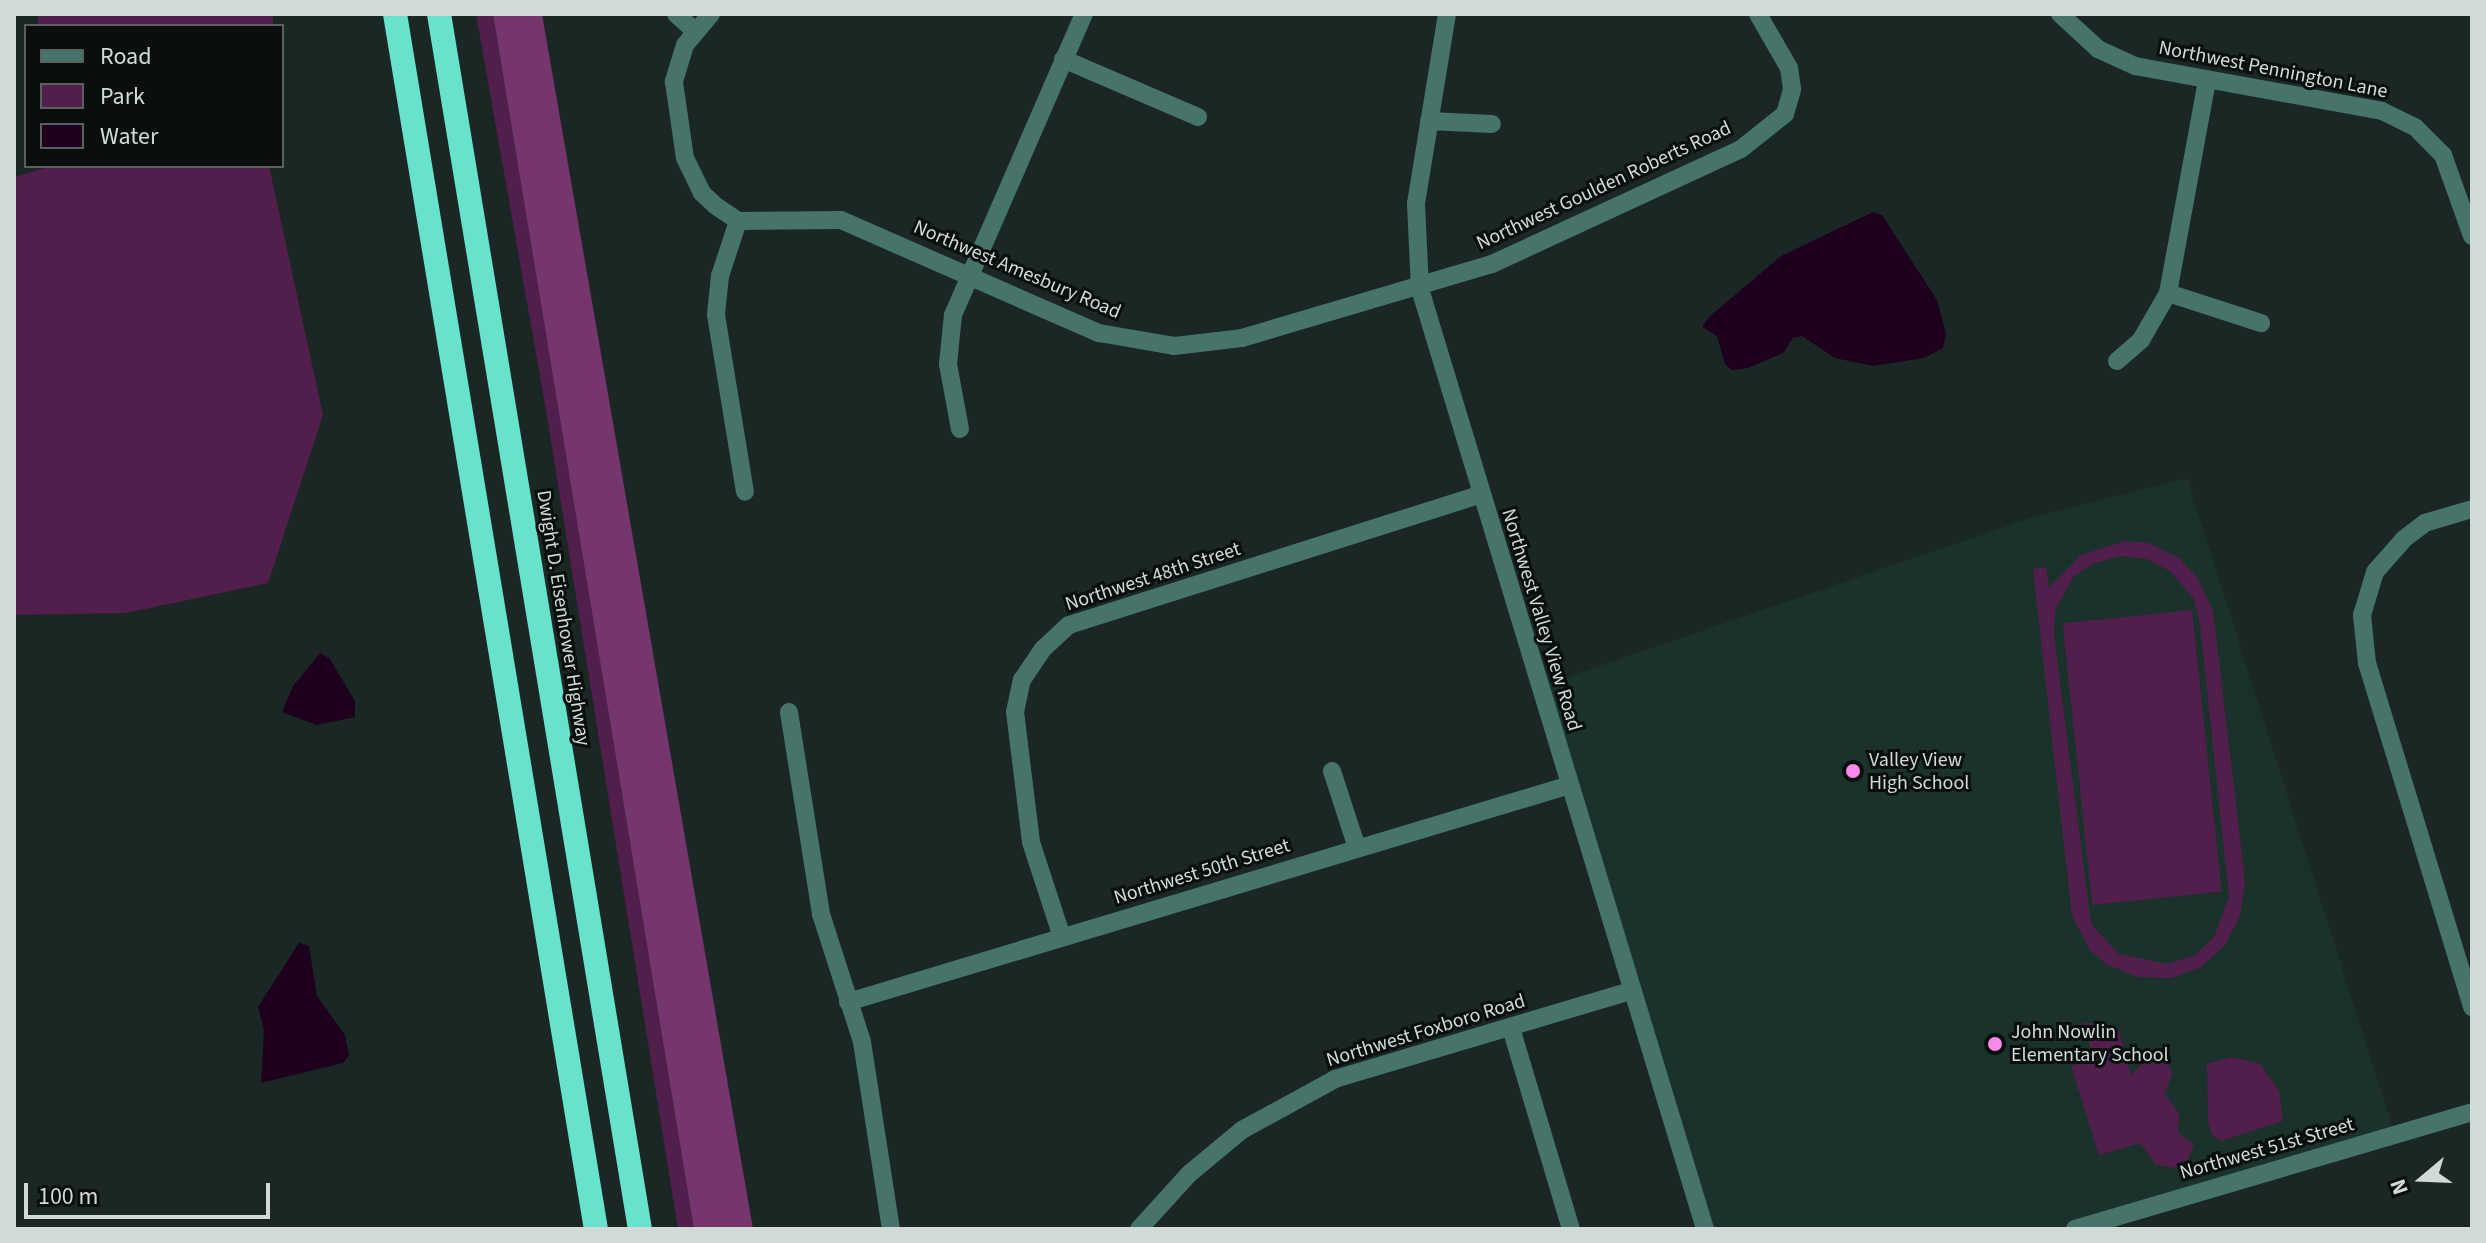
<!DOCTYPE html>
<html>
<head>
<meta charset="utf-8">
<style>
	body { margin:0 }
	#map { position:relative; width:2486px; height:1243px; overflow:hidden; background:#1a2724; font-family:"Source Sans 3",sans-serif }
	div>[style] { position:absolute }
	.built>* { inset:0; background:#1b312c }
	.green>* { inset:0; background:#521f4c; transform-origin:0 0 }
	.forest>* { inset:0; background:#75366e }
	.water>* { inset:0; background:#1e011c }
	.minor>* { height:18px; margin:-9px; padding:0 9px; transform-origin:9px; border-radius:9px; background:#46736a }
	.highway>* { height:24px; margin:-12px; padding:0 12px; transform-origin:12px; border-radius:12px; background:#67e3cb }
	.dots>* { width:22px; height:22px; translate:-50% -50%; box-sizing:border-box; border:4px solid #090f0d; border-radius:50% }
	span { translate:-50% -50%; white-space:nowrap; text-align:center; line-height:1.15; -webkit-text-stroke:6px #090f0d; paint-order:stroke }
	.street-label { font-size:20px; color:#d2dad8 }
	.poi-label { font-size:20px; color:#d2dad8 }
	.left { translate:0 -50%; text-align:left }
	.frame { position:absolute; inset:0; border:16px solid #d2dad8; pointer-events:none }
	.legend { position:absolute; left:24px; top:24px; width:260px; height:144px; box-sizing:border-box; background:#090f0d; border:2px solid #59605e; margin:0; padding:10px 14px; list-style:none; font-size:24px; color:#d2dad8 }
	.legend li { display:flex; align-items:center; gap:16px; height:40px }
	.legend b { width:40px; border:2px solid #59605e }
	.north { position:absolute; left:2382px; top:1139px; width:80px; height:80px; -webkit-text-stroke:6px #090f0d; paint-order:stroke; rotate:251deg; font-size:22px; font-weight:700; line-height:32px; text-align:center; color:#d2dad8 }
	.north::after { content:''; display:block; margin:auto; width:28px; height:36px; background:#d2dad8; clip-path:polygon(50% 0,100% 100%,50% 72%,0 100%) }
	.scale { position:absolute; left:24px; top:1183px; width:246px; height:36px; box-sizing:border-box; border:4px solid #d2dad8; border-top:0; padding-left:10px; font-size:24px; line-height:28px; white-space:nowrap; color:#d2dad8; -webkit-text-stroke:6px #090f0d; paint-order:stroke }
</style>
</head>
<body>
<div id="map">
	<div class="built">
		<i style="clip-path:polygon(2187px 478px,2395px 1135px,2075px 1229px,1705px 1229px,1538px 687px,2036px 516px)"></i>
	</div>
	<div class="green">
		<i style="left:38px;top:14px;width:235px;height:13px"></i>
		<i style="clip-path:polygon(476px 14px,493px 14px,694px 1229px,678px 1229px,546px 410px)"></i>
		<i style="clip-path:polygon(52px 166px,269px 166px,323px 415px,268px 583px,126px 613px,14px 615px,14px 177px)"></i>
		<i style="clip-path:polygon(evenodd,2125px 541px,2148px 543px,2179px 558px,2197px 577px,2213px 611px,2245px 881px,2240px 915px,2225px 945px,2201px 967px,2171px 978px,2138px 977px,2106px 964px,2090px 950px,2072px 916px,2033px 569px,2046px 567px,2049px 588px,2081px 555px,2125px 541px,2119px 556px,2147px 559px,2170px 571px,2194px 599px,2200px 624px,2229px 896px,2214px 937px,2195px 955px,2168px 964px,2119px 954px,2091px 924px,2054px 636px,2055px 610px,2073px 577px,2092px 564px,2119px 556px)"></i>
		<i style="left:2192px;top:610px;width:283px;height:130px;rotate:84deg"></i>
		<i style="clip-path:polygon(2083px 1022px,2118px 1028px,2131px 1075px,2146px 1060px,2168px 1064px,2172px 1073px,2165px 1094px,2179px 1114px,2178px 1133px,2194px 1145px,2186px 1163px,2176px 1168px,2156px 1165px,2140px 1143px,2099px 1155px,2071px 1066px,2094px 1059px)"></i>
		<i style="clip-path:polygon(2232px 1057px,2260px 1064px,2279px 1091px,2283px 1121px,2221px 1141px,2212px 1135px,2208px 1121px,2207px 1064px)"></i>
	</div>
	<div class="forest">
		<i style="clip-path:polygon(493px 14px,542px 14px,753px 1229px,694px 1229px)"></i>
	</div>
	<div class="water">
		<i style="clip-path:polygon(1873px 212px,1882px 215px,1937px 300px,1946px 334px,1943px 348px,1924px 358px,1873px 366px,1835px 358px,1802px 336px,1793px 338px,1783px 353px,1748px 368px,1732px 370px,1725px 364px,1717px 336px,1702px 327px,1708px 318px,1781px 256px)"></i>
		<i style="clip-path:polygon(320px 653px,330px 659px,355px 701px,355px 717px,317px 725px,282px 712px,293px 686px)"></i>
		<i style="clip-path:polygon(299px 943px,309px 946px,317px 996px,345px 1035px,349px 1055px,343px 1063px,261px 1083px,264px 1031px,258px 1007px)"></i>
	</div>
	<div class="minor">
		<i style="left:676px;top:14px;width:24px;rotate:42deg"></i>
		<i style="left:711px;top:14px;width:40px;rotate:130deg"></i>
		<i style="left:685px;top:45px;width:39px;rotate:107deg"></i>
		<i style="left:674px;top:82px;width:77px;rotate:81.8deg"></i>
		<i style="left:685px;top:158px;width:39px;rotate:64deg"></i>
		<i style="left:702px;top:193px;width:19px;rotate:43deg"></i>
		<i style="left:716px;top:206px;width:27px;rotate:34deg"></i>
		<i style="left:738px;top:221px;width:103px;rotate:-0.6deg"></i>
		<i style="left:841px;top:220px;width:282px;rotate:23.7deg"></i>
		<i style="left:1099px;top:333px;width:76px;rotate:9.8deg"></i>
		<i style="left:1174px;top:346px;width:68px;rotate:-6.7deg"></i>
		<i style="left:1242px;top:338px;width:261px;rotate:-16.5deg"></i>
		<i style="left:1492px;top:264px;width:274px;rotate:-24.8deg"></i>
		<i style="left:1741px;top:149px;width:56px;rotate:-38.5deg"></i>
		<i style="left:1785px;top:114px;width:26px;rotate:-74deg"></i>
		<i style="left:1792px;top:89px;width:21px;rotate:-98deg"></i>
		<i style="left:1789px;top:68px;width:62px;rotate:-119.9deg"></i>
		<i style="left:1447px;top:14px;width:193px;rotate:99.3deg"></i>
		<i style="left:1416px;top:204px;width:85px;rotate:87.3deg"></i>
		<i style="left:1420px;top:289px;width:982px;rotate:73.13deg"></i>
		<i style="left:2060px;top:14px;width:52px;rotate:42.6deg"></i>
		<i style="left:2098px;top:49px;width:41px;rotate:24.7deg"></i>
		<i style="left:2135px;top:66px;width:251px;rotate:10.3deg"></i>
		<i style="left:2382px;top:111px;width:37px;rotate:26deg"></i>
		<i style="left:2415px;top:127px;width:40px;rotate:45deg"></i>
		<i style="left:2443px;top:155px;width:86px;rotate:70.3deg"></i>
		<i style="left:1063px;top:59px;width:147px;rotate:23.2deg"></i>
		<i style="left:1429px;top:121px;width:63px;rotate:2.7deg"></i>
		<i style="left:738px;top:221px;width:58px;rotate:108.1deg"></i>
		<i style="left:720px;top:276px;width:39px;rotate:96deg"></i>
		<i style="left:716px;top:315px;width:179px;rotate:80.7deg"></i>
		<i style="left:2168px;top:293px;width:98px;rotate:17.9deg"></i>
		<i style="left:2117px;top:361px;width:32px;rotate:-41deg"></i>
		<i style="left:2141px;top:340px;width:54px;rotate:-60.1deg"></i>
		<i style="left:2168px;top:293px;width:217px;rotate:-79.6deg"></i>
		<i style="left:960px;top:429px;width:66px;rotate:-100.5deg"></i>
		<i style="left:948px;top:364px;width:49px;rotate:-84.2deg"></i>
		<i style="left:953px;top:315px;width:328px;rotate:-66.5deg"></i>
		<i style="left:2472px;top:509px;width:49px;rotate:163.4deg"></i>
		<i style="left:2425px;top:523px;width:26px;rotate:143deg"></i>
		<i style="left:2404px;top:539px;width:44px;rotate:131.3deg"></i>
		<i style="left:2375px;top:572px;width:45px;rotate:106.8deg"></i>
		<i style="left:2362px;top:615px;width:48px;rotate:84.1deg"></i>
		<i style="left:2367px;top:663px;width:360px;rotate:73deg"></i>
		<i style="left:789px;top:712px;width:205px;rotate:81deg"></i>
		<i style="left:821px;top:914px;width:134px;rotate:72.2deg"></i>
		<i style="left:862px;top:1042px;width:189px;rotate:81.2deg"></i>
		<i style="left:1332px;top:771px;width:81px;rotate:72deg"></i>
		<i style="left:1062px;top:937px;width:100px;rotate:-108.1deg"></i>
		<i style="left:1031px;top:842px;width:131px;rotate:-97deg"></i>
		<i style="left:1015px;top:712px;width:33px;rotate:-78deg"></i>
		<i style="left:1022px;top:680px;width:37px;rotate:-56deg"></i>
		<i style="left:1043px;top:649px;width:35px;rotate:-43deg"></i>
		<i style="left:1069px;top:625px;width:430px;rotate:-17.6deg"></i>
		<i style="left:848px;top:1002px;width:754px;rotate:-16.73deg"></i>
		<i style="left:1511px;top:1028px;width:210px;rotate:73.4deg"></i>
		<i style="left:1139px;top:1229px;width:74px;rotate:-47.7deg"></i>
		<i style="left:1189px;top:1174px;width:69px;rotate:-39.7deg"></i>
		<i style="left:1242px;top:1130px;width:106px;rotate:-28.7deg"></i>
		<i style="left:1335px;top:1079px;width:308px;rotate:-16.6deg"></i>
		<i style="left:2075px;top:1229px;width:414px;rotate:-16.4deg"></i>
	</div>
	<div class="highway">
		<i style="left:395px;top:14px;width:1232px;rotate:80.61deg"></i>
		<i style="left:439px;top:14px;width:1232px;rotate:80.61deg"></i>
	</div>
	<div class="dots">
		<i style="left:1853px;top:771px;background:#f888ea"></i>
		<i style="left:1995px;top:1044px;background:#f888ea"></i>
	</div>
	<div class="street-label">
		<span style="left:2273px;top:70px;rotate:11deg">Northwest Pennington Lane</span>
		<span style="left:1604px;top:186px;rotate:-25deg">Northwest Goulden Roberts Road</span>
		<span style="left:1017px;top:270px;rotate:23deg">Northwest Amesbury Road</span>
		<span style="left:1153px;top:577px;rotate:-18deg">Northwest 48th Street</span>
		<span style="left:563px;top:618px;rotate:81deg">Dwight D. Eisenhower Highway</span>
		<span style="left:1541px;top:620px;rotate:73deg">Northwest Valley View Road</span>
		<span style="left:1202px;top:872px;rotate:-17deg">Northwest 50th Street</span>
		<span style="left:1426px;top:1031px;rotate:-17deg">Northwest Foxboro Road</span>
		<span style="left:2267px;top:1149px;rotate:-16deg">Northwest 51st Street</span>
	</div>
	<div class="poi-label">
		<span class="left" style="left:1869px;top:772px">Valley View<br>High School</span>
		<span class="left" style="left:2011px;top:1044px">John Nowlin<br>Elementary School</span>
	</div>
	<div class="frame"></div>
	<ul class="legend">
	<li><b style="height:10px;background:#46736a"></b>Road</li>
	<li><b style="height:22px;background:#521f4c"></b>Park</li>
	<li><b style="height:22px;background:#1e011c"></b>Water</li>
	</ul>
	<div class="north">N</div>
	<div class="scale">100 m</div>
</div>
</body>
</html>
